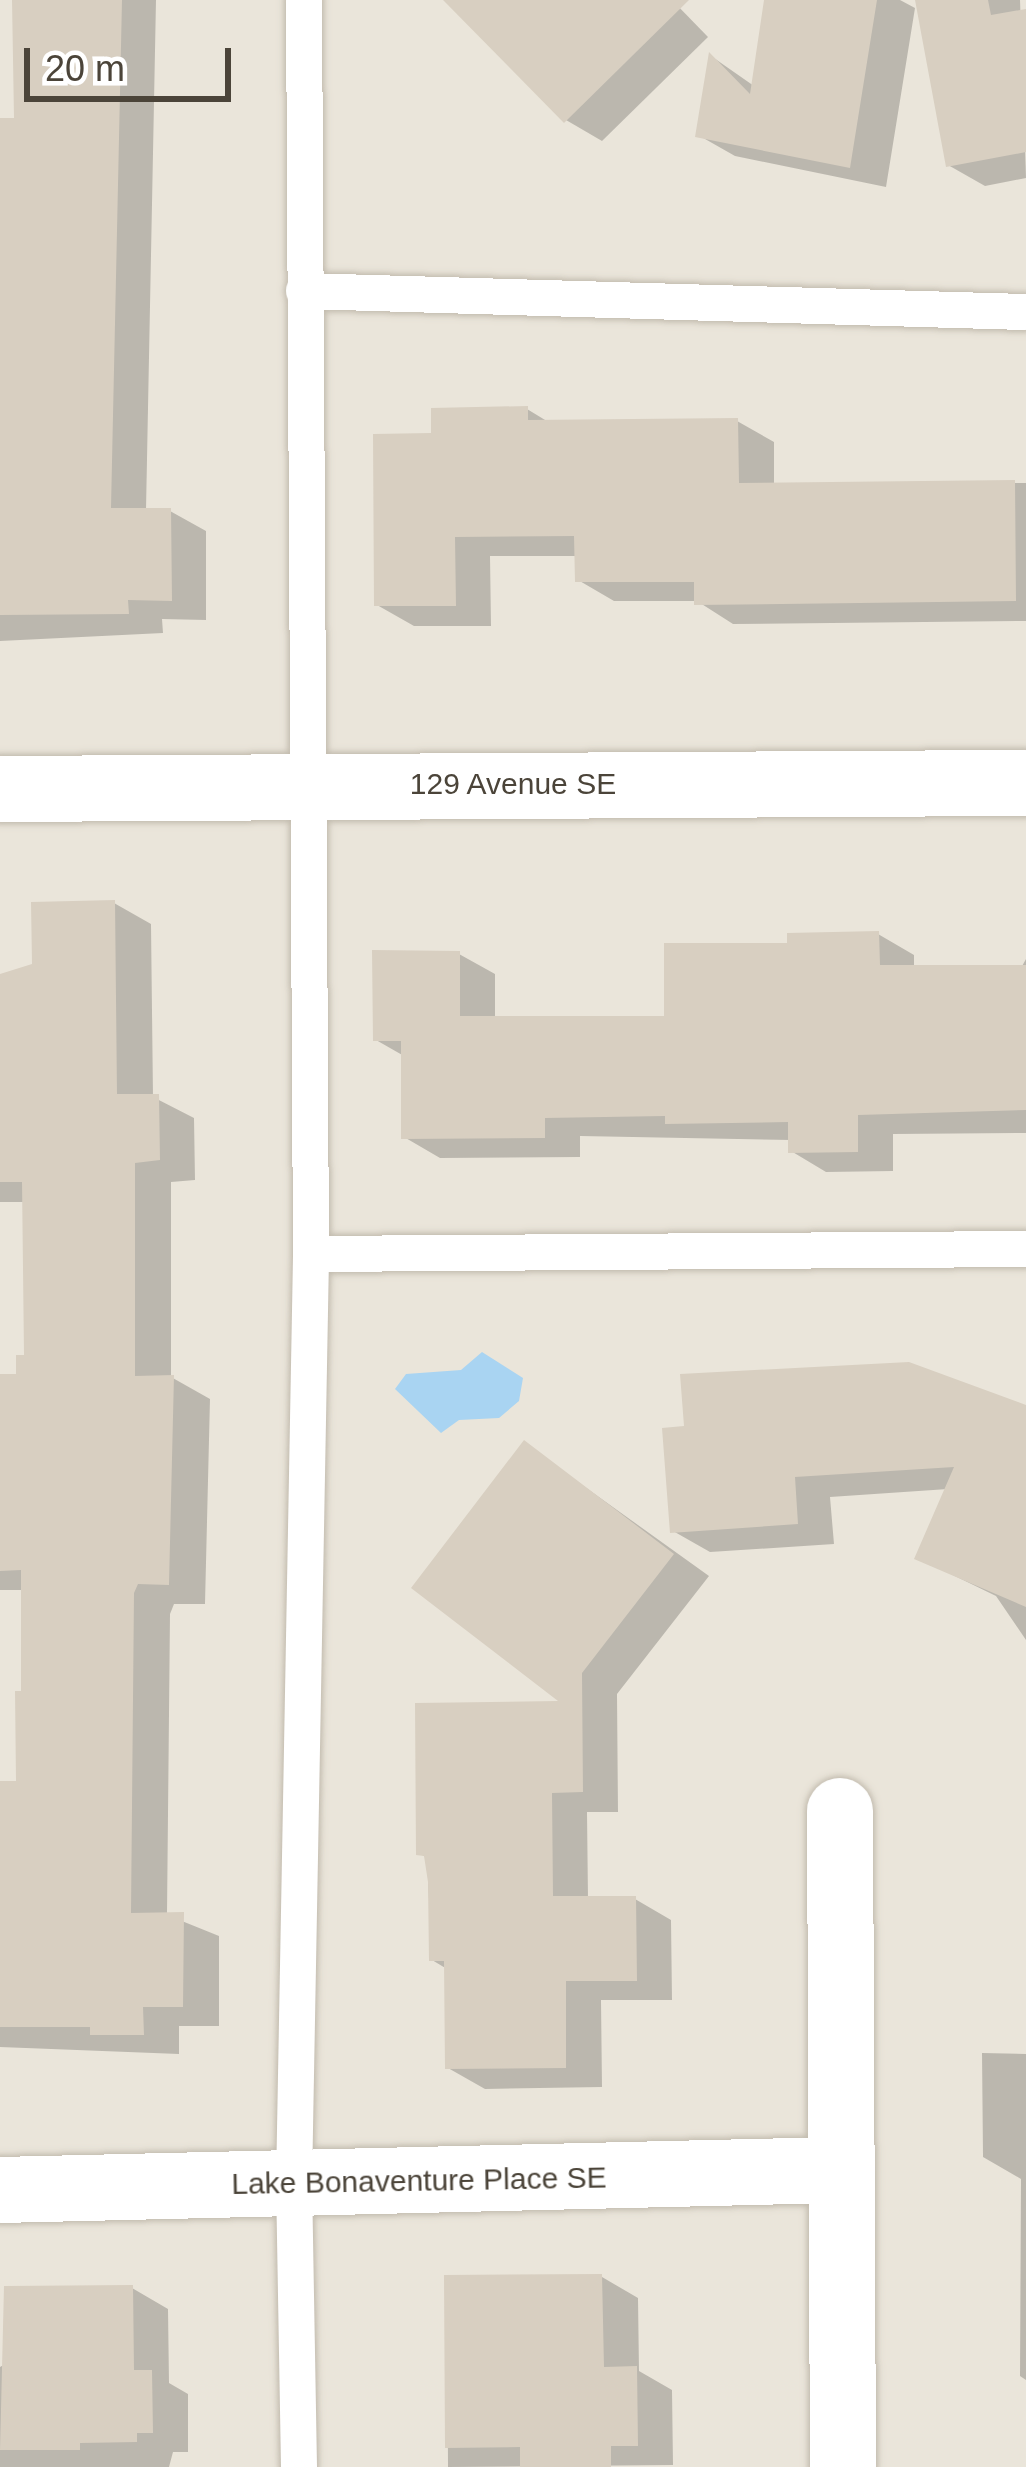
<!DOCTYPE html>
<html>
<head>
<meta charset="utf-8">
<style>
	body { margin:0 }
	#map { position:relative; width:1026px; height:2467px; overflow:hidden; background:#f6f3ec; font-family:Arial,sans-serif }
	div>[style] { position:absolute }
	.residential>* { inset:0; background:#eae5da; transform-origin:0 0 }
	.water>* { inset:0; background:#a9d4f2 }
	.shadow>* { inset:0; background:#0003 }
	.building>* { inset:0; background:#d8cfc1 }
	.roads { filter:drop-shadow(0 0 3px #c2bbae) drop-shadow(0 0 3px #c2bbae) }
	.service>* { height:36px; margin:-18px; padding:0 18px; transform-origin:18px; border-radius:18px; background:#fff }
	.minor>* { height:66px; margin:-33px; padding:0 33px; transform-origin:33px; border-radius:33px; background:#fff }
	span { translate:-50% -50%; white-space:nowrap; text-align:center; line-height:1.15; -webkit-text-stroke:9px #fff; paint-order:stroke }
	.street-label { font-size:30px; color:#4b4439 }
	.scale { position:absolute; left:24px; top:48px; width:207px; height:54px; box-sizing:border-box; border:6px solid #4b4439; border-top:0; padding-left:15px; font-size:36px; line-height:42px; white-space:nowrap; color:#4b4439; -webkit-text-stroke:9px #fff; paint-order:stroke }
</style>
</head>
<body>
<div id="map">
	<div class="residential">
		<i style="left:0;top:0;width:1026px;height:2467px"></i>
	</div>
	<div class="water">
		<i style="clip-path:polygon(482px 1352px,523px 1378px,519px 1401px,499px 1418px,459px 1420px,441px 1433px,395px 1389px,406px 1374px,461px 1370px)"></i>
	</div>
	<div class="shadow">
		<i style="clip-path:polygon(15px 0,156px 0,146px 511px,170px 511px,206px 531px,206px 620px,162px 619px,163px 633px,0 641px,0 121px,17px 121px)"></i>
		<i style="clip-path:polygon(495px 0,672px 0,708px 37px,602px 141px,566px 120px)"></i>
		<i style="clip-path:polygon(767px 0,900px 0,915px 8px,886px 187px,735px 156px,698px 135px,711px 56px,754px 86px)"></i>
		<i style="clip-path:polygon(918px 0,1020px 0,1026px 178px,985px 186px,948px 165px)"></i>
		<i style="clip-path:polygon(527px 409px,550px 423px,737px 421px,774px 442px,774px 486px,1026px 483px,1026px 621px,733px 624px,697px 601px,614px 601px,578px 580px,577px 556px,490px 556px,491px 626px,414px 626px,377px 605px,434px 436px)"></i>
		<i style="clip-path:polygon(114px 903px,151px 924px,153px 1097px,194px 1118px,195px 1180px,171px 1182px,171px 1377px,210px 1399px,205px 1604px,174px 1604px,170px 1614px,167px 1915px,219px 1936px,219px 2026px,179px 2026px,179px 2054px,0 2047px,0 1784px,19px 1784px,24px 1694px,24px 1590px,0 1590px,0 1377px,19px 1377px,27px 1358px,26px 1202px,0 1202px,0 977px,35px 967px)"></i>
		<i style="clip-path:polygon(878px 934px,914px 955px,914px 968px,1021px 968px,1026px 959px,1026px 1133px,893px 1134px,893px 1171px,826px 1172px,791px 1151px,791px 1140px,580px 1136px,580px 1157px,440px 1158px,404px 1137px,404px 1056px,376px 1040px,459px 954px,495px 974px,495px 1019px,667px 1019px,790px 946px)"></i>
		<i style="clip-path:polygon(1026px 1410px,1026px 1640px,996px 1596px,918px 1558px,948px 1489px,830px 1497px,834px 1544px,710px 1552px,673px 1531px,666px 1430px)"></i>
		<i style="clip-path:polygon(525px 1444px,709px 1576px,617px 1694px,618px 1812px,587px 1812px,588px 1899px,635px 1899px,671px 1920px,672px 2000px,601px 2000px,602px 2087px,485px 2089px,448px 2068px,447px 1969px,432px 1960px,427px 1858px,419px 1853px,567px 1704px)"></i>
		<i style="clip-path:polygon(982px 2053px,1026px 2054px,1026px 2380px,1020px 2376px,1021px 2179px,983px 2157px)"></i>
		<i style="clip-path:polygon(602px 2277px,638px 2298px,639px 2371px,672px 2390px,673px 2465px,448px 2467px,447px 2278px)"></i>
		<i style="clip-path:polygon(132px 2288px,168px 2309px,169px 2383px,188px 2394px,188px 2452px,173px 2452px,169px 2467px,0 2467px,0 2367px)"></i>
	</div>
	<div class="building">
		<i style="clip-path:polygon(12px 0,122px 0,111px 508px,171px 508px,172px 601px,128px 600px,129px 614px,0 615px,0 118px,14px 118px)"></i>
		<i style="clip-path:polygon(443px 0,689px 0,564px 123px)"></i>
		<i style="clip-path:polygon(764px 0,877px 0,850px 168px,695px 137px,709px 52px,750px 94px)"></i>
		<i style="clip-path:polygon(915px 0,988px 0,991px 15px,1026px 9px,1026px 152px,946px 167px)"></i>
		<i style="clip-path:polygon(528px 406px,528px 420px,738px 418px,739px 483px,1015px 480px,1016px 601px,694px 605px,694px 582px,575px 582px,574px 536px,455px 537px,456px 606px,374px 606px,373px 434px,431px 433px,431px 408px)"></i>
		<i style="clip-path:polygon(115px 900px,117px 1094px,159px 1094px,160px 1160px,135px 1163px,135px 1376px,174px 1375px,169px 1585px,138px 1584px,134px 1593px,131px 1913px,184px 1912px,183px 2007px,143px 2007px,144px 2035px,90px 2035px,90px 2027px,0 2027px,0 1781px,16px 1781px,15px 1691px,21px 1691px,21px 1570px,0 1571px,0 1374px,16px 1374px,16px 1355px,24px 1355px,22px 1182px,0 1182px,0 974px,32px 964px,31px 902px)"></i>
		<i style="clip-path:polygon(879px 931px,880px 965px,1026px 965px,1026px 1110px,858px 1115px,858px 1152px,788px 1153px,788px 1122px,665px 1124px,665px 1116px,545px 1118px,545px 1138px,401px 1139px,401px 1041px,373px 1041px,372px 950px,460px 951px,460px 1016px,664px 1016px,664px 943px,787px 943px,787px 933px)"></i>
		<i style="clip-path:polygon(909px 1362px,1026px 1405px,1026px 1607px,914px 1559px,954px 1467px,795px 1477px,798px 1524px,670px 1533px,662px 1428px,684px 1426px,680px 1374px)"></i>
		<i style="clip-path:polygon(524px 1440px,674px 1554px,582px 1673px,583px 1792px,552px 1793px,553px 1896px,636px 1896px,637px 1981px,566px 1981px,566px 2068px,445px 2069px,444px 1961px,429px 1961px,428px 1882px,424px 1856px,416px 1855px,415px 1703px,558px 1701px,411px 1588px)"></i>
		<i style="clip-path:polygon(602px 2274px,604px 2367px,637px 2366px,638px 2446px,611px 2446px,611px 2467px,520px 2467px,520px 2447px,445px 2448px,444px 2275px)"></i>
		<i style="clip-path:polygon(133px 2285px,134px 2370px,152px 2370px,153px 2433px,137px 2433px,137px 2442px,80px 2443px,80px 2450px,0 2450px,4px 2286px)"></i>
	</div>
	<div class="roads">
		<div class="service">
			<i style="left:304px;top:291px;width:722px;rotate:1.67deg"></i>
			<i style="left:311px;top:1254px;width:715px;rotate:-0.4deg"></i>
			<i style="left:299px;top:2467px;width:283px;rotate:-91deg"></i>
			<i style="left:294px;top:2184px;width:930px;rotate:-88.95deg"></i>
			<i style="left:311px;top:1254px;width:1254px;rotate:-90.32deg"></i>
		</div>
		<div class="minor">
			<i style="left:0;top:789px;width:1026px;rotate:-0.34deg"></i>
			<i style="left:840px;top:1811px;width:656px;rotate:89.74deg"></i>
			<i style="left:0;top:2190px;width:838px;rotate:-1.37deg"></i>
		</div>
	</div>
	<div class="street-label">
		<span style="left:513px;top:784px">129 Avenue SE</span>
		<span style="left:419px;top:2181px;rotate:-1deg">Lake Bonaventure Place SE</span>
	</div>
	<div class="scale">20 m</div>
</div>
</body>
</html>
